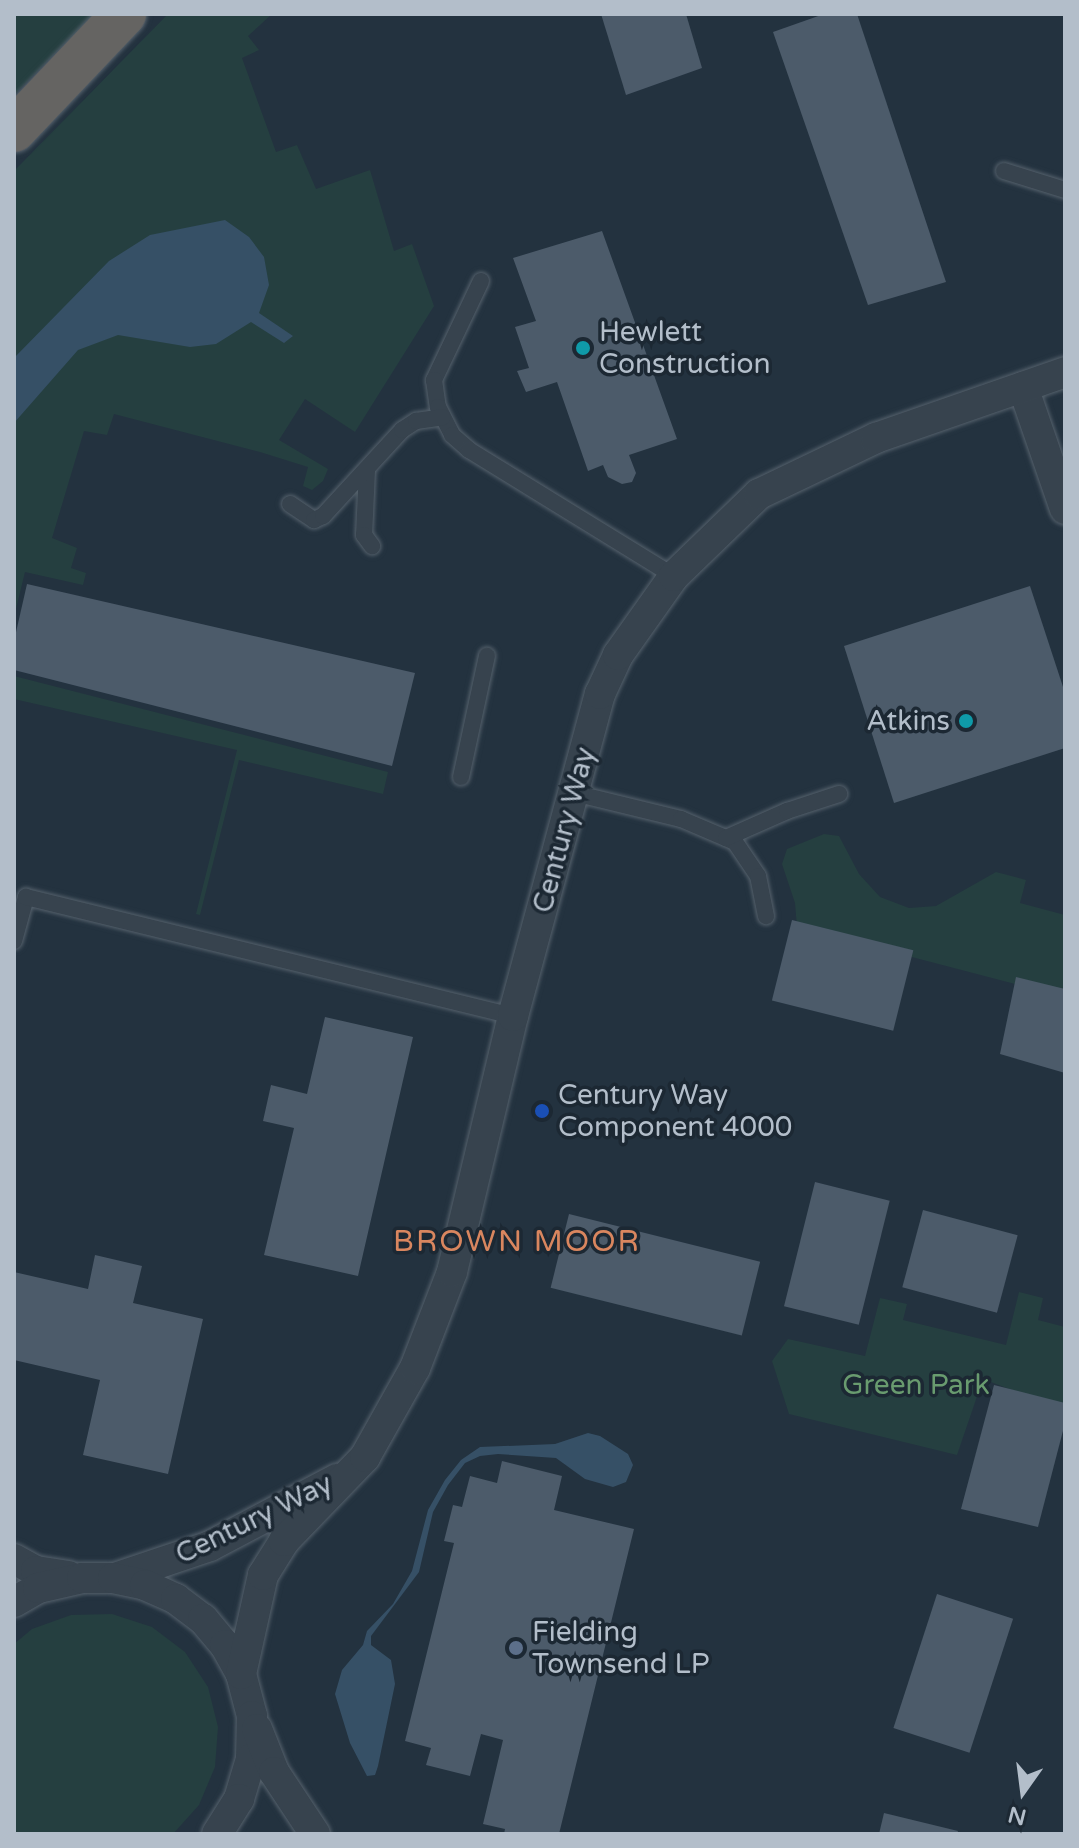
<!DOCTYPE html>
<html>
<head>
<meta charset="utf-8">
<style>
	body { margin:0 }
	#map { position:relative; width:1079px; height:1848px; overflow:hidden; background:#23323f; font-family:"Varela Round",sans-serif }
	div>[style] { position:absolute }
	.green>* { inset:0; background:#253f40 }
	.water>* { inset:0; background:#365066 }
	.building>* { inset:0; background:#4c5b6a; transform-origin:0 0 }
	.roads { filter:drop-shadow(0 0 2px #55616c) drop-shadow(0 0 2px #55616c) }
	.service>* { height:16px; margin:-8px; padding:0 8px; transform-origin:8px; border-radius:8px; background:#37434e }
	.minor>* { height:30px; margin:-15px; padding:0 15px; transform-origin:15px; border-radius:15px; background:#37434e }
	.trunk>* { height:44px; margin:-22px; padding:0 22px; transform-origin:22px; border-radius:22px; background:#656462 }
	.dots>* { width:22px; height:22px; translate:-50% -50%; box-sizing:border-box; border:4px solid #1c2833; border-radius:50% }
	span { translate:-50% -50%; white-space:nowrap; text-align:center; line-height:1.15; -webkit-text-stroke:7px #1c2833; paint-order:stroke }
	.poi-label { font-size:28px; color:#b3beca }
	.left { translate:0 -50%; text-align:left }
	.right { translate:-100% -50%; text-align:right }
	.street-label { font-size:28px; color:#b3beca }
	.park-label { font-size:28px; color:#699b6f }
	.neighbourhood-label { font-size:30px; color:#d9865f; letter-spacing:2px }
	.frame { position:absolute; inset:0; border:16px solid #b3beca; pointer-events:none }
	.north { position:absolute; left:983px; top:1752px; width:80px; height:80px; -webkit-text-stroke:6px #1c2833; paint-order:stroke; rotate:194deg; font-size:22px; font-weight:700; line-height:32px; text-align:center; color:#b3beca }
	.north::after { content:''; display:block; margin:auto; width:28px; height:36px; background:#b3beca; clip-path:polygon(50% 0,100% 100%,50% 72%,0 100%) }
</style>
</head>
<body>
<div id="map">
	<div class="green">
		<i style="clip-path:polygon(14px 14px,94px 14px,14px 95px)"></i>
		<i style="clip-path:polygon(168px 14px,272px 14px,248px 36px,259px 50px,242px 58px,276px 152px,297px 145px,316px 189px,370px 170px,394px 251px,412px 244px,434px 306px,355px 432px,305px 399px,279px 440px,328px 469px,323px 481px,312px 490px,303px 486px,308px 467px,260px 452px,114px 414px,107px 435px,84px 431px,52px 538px,77px 548px,71px 568px,86px 573px,83px 585px,25px 572px,14px 617px,14px 171px)"></i>
		<i style="clip-path:polygon(14px 676px,388px 772px,383px 794px,239px 760px,200px 915px,196px 914px,237px 750px,14px 699px)"></i>
		<i style="clip-path:polygon(824px 834px,839px 836px,859px 874px,880px 897px,909px 908px,936px 906px,996px 872px,1026px 880px,1020px 903px,1065px 915px,1065px 997px,797px 927px,795px 903px,782px 864px,787px 849px)"></i>
		<i style="clip-path:polygon(1019px 1292px,1043px 1298px,1038px 1320px,1065px 1327px,1065px 1410px,983px 1379px,957px 1455px,789px 1414px,772px 1361px,788px 1339px,865px 1356px,880px 1298px,907px 1304px,903px 1320px,1006px 1345px)"></i>
		<i style="clip-path:polygon(112px 1614px,152px 1627px,185px 1652px,208px 1687px,218px 1727px,215px 1767px,199px 1805px,173px 1834px,16px 1834px,14px 1644px,32px 1629px,71px 1615px)"></i>
	</div>
	<div class="water">
		<i style="clip-path:polygon(225px 220px,249px 237px,264px 257px,269px 285px,259px 313px,293px 336px,284px 343px,251px 322px,216px 344px,190px 347px,118px 335px,78px 350px,14px 423px,14px 358px,109px 261px,150px 235px)"></i>
		<i style="clip-path:polygon(588px 1433px,600px 1436px,628px 1454px,633px 1465px,626px 1482px,613px 1487px,585px 1479px,556px 1458px,498px 1454px,480px 1456px,465px 1463px,448px 1485px,433px 1512px,419px 1572px,371px 1636px,371px 1645px,391px 1660px,395px 1684px,378px 1766px,375px 1775px,367px 1776px,350px 1743px,335px 1694px,342px 1670px,363px 1645px,367px 1631px,393px 1604px,412px 1571px,428px 1510px,445px 1480px,461px 1460px,480px 1447px,555px 1444px)"></i>
	</div>
	<div class="building">
		<i style="clip-path:polygon(601px 14px,686px 14px,702px 68px,626px 95px)"></i>
		<i style="clip-path:polygon(824px 14px,857px 14px,946px 282px,868px 305px,773px 32px)"></i>
		<i style="clip-path:polygon(602px 231px,677px 439px,629px 455px,636px 473px,632px 482px,622px 484px,608px 477px,603px 465px,588px 471px,557px 382px,526px 392px,517px 371px,529px 368px,515px 327px,536px 321px,513px 258px)"></i>
		<i style="clip-path:polygon(27px 584px,415px 673px,392px 766px,14px 670px,14px 641px)"></i>
		<i style="clip-path:polygon(1030px 586px,1065px 693px,1065px 748px,894px 803px,844px 646px)"></i>
		<i style="left:792px;top:920px;width:125px;height:83px;rotate:14deg"></i>
		<i style="clip-path:polygon(1016px 977px,1065px 989px,1065px 1073px,1000px 1054px)"></i>
		<i style="clip-path:polygon(325px 1017px,413px 1037px,358px 1276px,264px 1255px,294px 1128px,263px 1121px,271px 1085px,307px 1094px)"></i>
		<i style="left:815px;top:1182px;width:77px;height:128px;rotate:14deg"></i>
		<i style="left:923px;top:1210px;width:98px;height:80px;rotate:15deg"></i>
		<i style="left:569px;top:1214px;width:197px;height:76px;rotate:14deg"></i>
		<i style="clip-path:polygon(95px 1255px,142px 1266px,133px 1303px,203px 1319px,168px 1474px,83px 1455px,100px 1380px,14px 1360px,14px 1272px,88px 1289px)"></i>
		<i style="clip-path:polygon(994px 1385px,1065px 1403px,1065px 1423px,1038px 1527px,961px 1509px)"></i>
		<i style="clip-path:polygon(502px 1461px,562px 1476px,554px 1510px,634px 1529px,559px 1834px,504px 1834px,505px 1829px,483px 1824px,503px 1740px,481px 1734px,470px 1776px,426px 1765px,431px 1748px,405px 1741px,454px 1543px,444px 1541px,453px 1505px,462px 1507px,470px 1476px,497px 1483px)"></i>
		<i style="left:937px;top:1594px;width:80px;height:141px;rotate:18deg"></i>
		<i style="clip-path:polygon(884px 1813px,958px 1831px,957px 1834px,879px 1834px)"></i>
	</div>
	<div class="roads">
		<div class="service">
			<i style="left:1004px;top:171px;width:64px;rotate:17.3deg"></i>
			<i style="left:481px;top:281px;width:110px;rotate:115.4deg"></i>
			<i style="left:434px;top:380px;width:27px;rotate:82deg"></i>
			<i style="left:438px;top:407px;width:31px;rotate:63deg"></i>
			<i style="left:452px;top:435px;width:23px;rotate:41deg"></i>
			<i style="left:469px;top:450px;width:241px;rotate:31.6deg"></i>
			<i style="left:367px;top:470px;width:65px;rotate:92.6deg"></i>
			<i style="left:364px;top:535px;width:14px;rotate:54deg"></i>
			<i style="left:290px;top:504px;width:29px;rotate:34deg"></i>
			<i style="left:314px;top:520px;width:10px;rotate:-24deg"></i>
			<i style="left:323px;top:516px;width:117px;rotate:-47.4deg"></i>
			<i style="left:402px;top:430px;width:17px;rotate:-33deg"></i>
			<i style="left:416px;top:421px;width:27px;rotate:-8deg"></i>
			<i style="left:461px;top:777px;width:124px;rotate:-77.9deg"></i>
			<i style="left:574px;top:793px;width:110px;rotate:13.7deg"></i>
			<i style="left:681px;top:819px;width:59px;rotate:23.1deg"></i>
			<i style="left:735px;top:842px;width:41px;rotate:55.9deg"></i>
			<i style="left:758px;top:876px;width:41px;rotate:78.7deg"></i>
			<i style="left:726px;top:838px;width:67px;rotate:-23.9deg"></i>
			<i style="left:787px;top:811px;width:55px;rotate:-18.1deg"></i>
			<i style="left:14px;top:941px;width:46px;rotate:-74.7deg"></i>
			<i style="left:26px;top:897px;width:501px;rotate:13.73deg"></i>
		</div>
		<div class="minor">
			<i style="left:1023px;top:387px;width:129px;rotate:71deg"></i>
			<i style="left:14px;top:1559px;width:25px;rotate:29deg"></i>
			<i style="left:36px;top:1571px;width:33px;rotate:9deg"></i>
			<i style="left:115px;top:1578px;width:100px;rotate:-18.6deg"></i>
			<i style="left:210px;top:1546px;width:144px;rotate:-27.8deg"></i>
			<i style="left:14px;top:1602px;width:28px;rotate:-30deg"></i>
			<i style="left:38px;top:1588px;width:45px;rotate:-12.8deg"></i>
			<i style="left:82px;top:1578px;width:31px"></i>
			<i style="left:113px;top:1578px;width:33px;rotate:12deg"></i>
			<i style="left:145px;top:1585px;width:34px;rotate:24deg"></i>
			<i style="left:176px;top:1599px;width:34px;rotate:37deg"></i>
			<i style="left:203px;top:1619px;width:34px;rotate:50deg"></i>
			<i style="left:225px;top:1645px;width:33px;rotate:61deg"></i>
			<i style="left:241px;top:1674px;width:43px;rotate:75.3deg"></i>
			<i style="left:252px;top:1716px;width:43px;rotate:91.3deg"></i>
			<i style="left:251px;top:1759px;width:42px;rotate:106.7deg"></i>
			<i style="left:239px;top:1799px;width:41px;rotate:122.2deg"></i>
			<i style="left:241px;top:1674px;width:101px;rotate:-77.5deg"></i>
			<i style="left:263px;top:1575px;width:40px;rotate:-58deg"></i>
			<i style="left:284px;top:1541px;width:117px;rotate:-46deg"></i>
			<i style="left:365px;top:1457px;width:102px;rotate:-60.7deg"></i>
			<i style="left:415px;top:1368px;width:103px;rotate:-68.9deg"></i>
			<i style="left:452px;top:1272px;width:263px;rotate:-76.6deg"></i>
			<i style="left:513px;top:1016px;width:334px;rotate:-74.9deg"></i>
			<i style="left:600px;top:694px;width:43px;rotate:-65.2deg"></i>
			<i style="left:618px;top:655px;width:97px;rotate:-54.7deg"></i>
			<i style="left:674px;top:576px;width:118px;rotate:-44deg"></i>
			<i style="left:759px;top:494px;width:130px;rotate:-25.6deg"></i>
			<i style="left:876px;top:438px;width:200px;rotate:-19.2deg"></i>
			<i style="left:257px;top:1729px;width:46px;rotate:68.4deg"></i>
			<i style="left:274px;top:1772px;width:74px;rotate:56.5deg"></i>
		</div>
		<div class="trunk">
			<i style="left:14px;top:130px;width:160px;rotate:-46.5deg"></i>
		</div>
	</div>
	<div class="dots">
		<i style="left:583px;top:348px;background:#0f9aa8"></i>
		<i style="left:966px;top:721px;background:#0f9aa8"></i>
		<i style="left:542px;top:1111px;background:#1a4fb4"></i>
		<i style="left:516px;top:1648px;background:#5c6f8a"></i>
	</div>
	<div class="poi-label">
		<span class="left" style="left:599px;top:348px">Hewlett<br>Construction</span>
		<span class="right" style="left:950px;top:721px">Atkins</span>
		<span class="left" style="left:558px;top:1111px">Century Way<br>Component 4000</span>
		<span class="left" style="left:532px;top:1648px">Fielding<br>Townsend LP</span>
	</div>
	<div class="street-label">
		<span style="left:564px;top:830px;rotate:-75deg">Century Way</span>
		<span style="left:254px;top:1519px;rotate:-26deg">Century Way</span>
	</div>
	<div class="park-label">
		<span style="left:916px;top:1385px">Green Park</span>
	</div>
	<div class="neighbourhood-label">
		<span style="left:517px;top:1242px">BROWN MOOR</span>
	</div>
	<div class="frame"></div>
	<div class="north">N</div>
</div>
</body>
</html>
